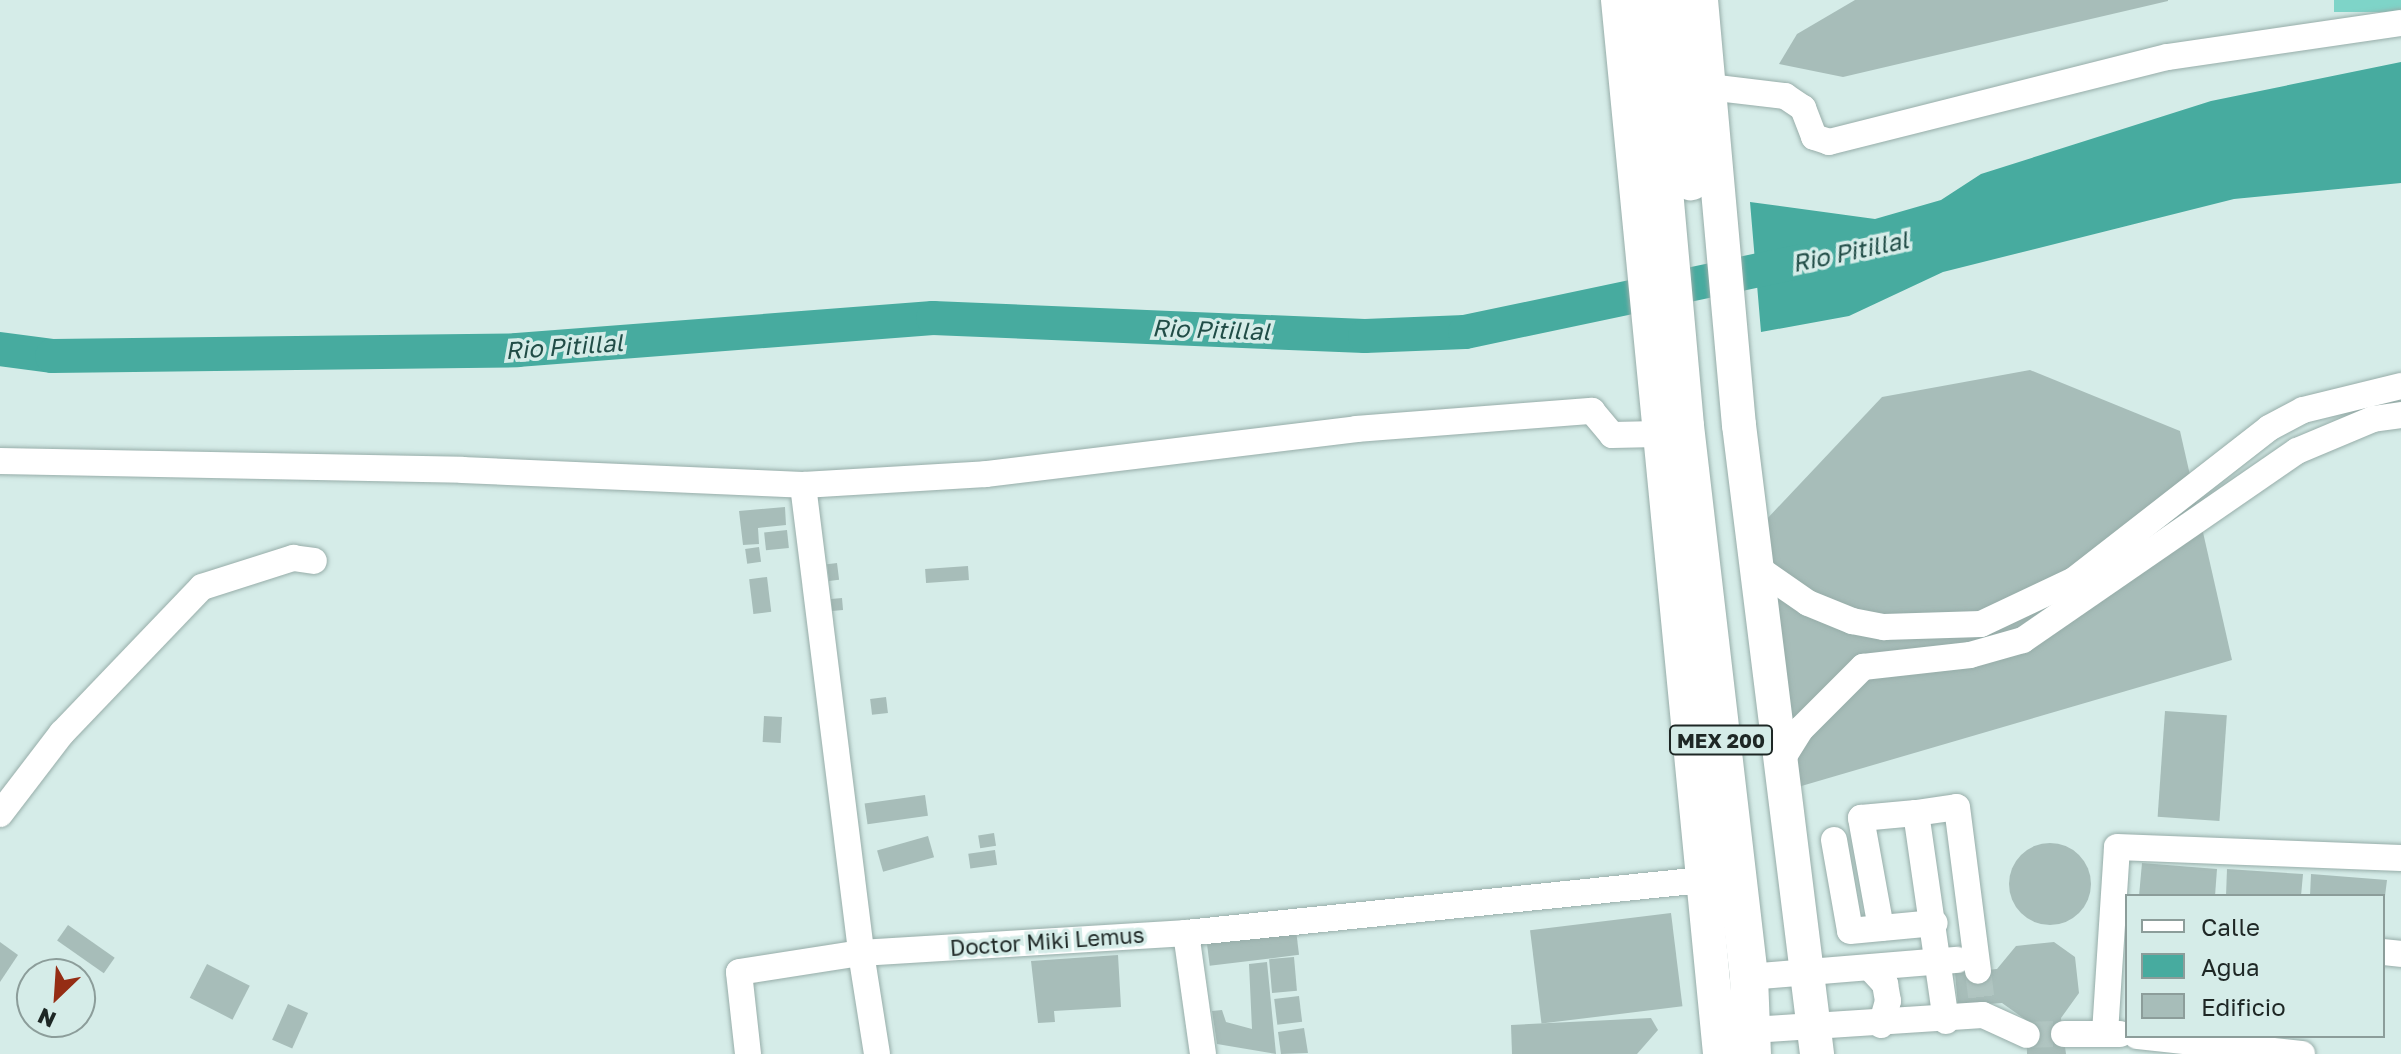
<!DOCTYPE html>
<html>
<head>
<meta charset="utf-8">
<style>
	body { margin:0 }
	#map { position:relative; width:2401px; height:1054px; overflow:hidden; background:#d5ece8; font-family:"Golos Text",sans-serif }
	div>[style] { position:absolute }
	.green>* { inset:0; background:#7ed4c8; transform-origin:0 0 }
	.water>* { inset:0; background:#47ab9f }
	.river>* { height:34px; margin:-17px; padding:0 17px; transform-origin:17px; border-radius:17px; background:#47ab9f }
	.building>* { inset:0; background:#a7bdb9; transform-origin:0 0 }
	.round { border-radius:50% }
	.minor-tunnel>* { height:26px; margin-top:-13px; transform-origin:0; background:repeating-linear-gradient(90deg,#b0c5c1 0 26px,transparent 0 39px) }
	.roads { filter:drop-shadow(0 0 2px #97ada9) drop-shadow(0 0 2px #97ada9) }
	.minor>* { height:26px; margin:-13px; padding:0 13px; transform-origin:13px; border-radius:13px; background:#fff }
	.major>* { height:34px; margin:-17px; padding:0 17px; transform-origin:17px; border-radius:17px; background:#fff }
	.highway>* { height:38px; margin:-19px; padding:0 19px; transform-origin:19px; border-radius:19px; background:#fff }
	span { translate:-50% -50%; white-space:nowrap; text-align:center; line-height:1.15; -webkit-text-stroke:7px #d5ece8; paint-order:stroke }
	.shield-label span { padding:2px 6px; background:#d5ece8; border:2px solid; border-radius:6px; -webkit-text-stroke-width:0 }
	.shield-label { font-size:20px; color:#1e2725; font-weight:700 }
	.street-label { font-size:22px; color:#1e2725 }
	.water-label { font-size:24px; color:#214d47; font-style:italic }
	.legend { position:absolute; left:2125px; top:894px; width:260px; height:144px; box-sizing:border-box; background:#d5ece8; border:2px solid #8c9d9a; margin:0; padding:10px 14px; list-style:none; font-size:24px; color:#1e2725 }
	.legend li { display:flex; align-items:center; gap:16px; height:40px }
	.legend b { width:40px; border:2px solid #8c9d9a }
	.north { position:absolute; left:16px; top:958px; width:80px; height:80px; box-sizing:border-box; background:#d5ece8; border:2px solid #8c9d9a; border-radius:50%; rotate:205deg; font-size:22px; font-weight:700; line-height:32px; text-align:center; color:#1e2725 }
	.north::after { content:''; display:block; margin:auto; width:28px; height:36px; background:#952d14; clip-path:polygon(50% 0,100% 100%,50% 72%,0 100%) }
</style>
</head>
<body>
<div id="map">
	<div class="green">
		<i style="left:2334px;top:0;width:67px;height:12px"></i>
	</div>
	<div class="water">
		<i style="clip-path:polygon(2401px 62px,2401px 183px,2234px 199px,1943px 272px,1849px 316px,1761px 332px,1750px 202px,1875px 219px,1941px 200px,1981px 174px,2211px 101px)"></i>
	</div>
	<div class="river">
		<i style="left:0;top:349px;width:52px;rotate:7.7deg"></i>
		<i style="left:52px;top:356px;width:465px;rotate:-0.7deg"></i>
		<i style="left:517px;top:350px;width:417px;rotate:-4.4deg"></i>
		<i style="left:933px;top:318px;width:432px;rotate:2.4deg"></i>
		<i style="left:1365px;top:336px;width:100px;rotate:-2.3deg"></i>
		<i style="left:1465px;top:332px;width:344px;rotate:-11.9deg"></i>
	</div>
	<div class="building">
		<i style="clip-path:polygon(1855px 0,2168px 0,2168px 1px,1843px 77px,1779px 64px,1797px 34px)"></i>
		<i style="clip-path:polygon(2030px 370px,2180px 431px,2232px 660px,1798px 787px,1764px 522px,1882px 397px)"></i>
		<i style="clip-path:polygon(785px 507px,786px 525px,758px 528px,759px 544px,743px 545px,739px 511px)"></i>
		<i style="left:787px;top:530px;width:18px;height:23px;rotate:84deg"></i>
		<i style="left:759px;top:547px;width:15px;height:14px;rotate:82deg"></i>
		<i style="left:837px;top:563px;width:17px;height:10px;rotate:83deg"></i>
		<i style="left:968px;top:566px;width:14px;height:43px;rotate:86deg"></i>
		<i style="left:767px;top:577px;width:35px;height:18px;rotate:83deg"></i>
		<i style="left:842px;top:598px;width:12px;height:11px;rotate:85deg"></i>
		<i style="left:886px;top:697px;width:16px;height:16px;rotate:83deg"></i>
		<i style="left:2165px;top:711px;width:62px;height:106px;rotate:4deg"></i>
		<i style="left:764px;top:716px;width:18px;height:26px;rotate:3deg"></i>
		<i style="left:925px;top:795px;width:21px;height:61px;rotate:82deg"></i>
		<i style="left:994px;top:833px;width:13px;height:16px;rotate:81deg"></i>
		<i style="left:928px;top:836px;width:22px;height:53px;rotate:74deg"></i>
		<i class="round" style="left:2009px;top:843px;width:82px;height:82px"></i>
		<i style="left:995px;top:850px;width:15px;height:27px;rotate:82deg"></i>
		<i style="clip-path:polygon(2142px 863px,2217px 869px,2215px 896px,2139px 896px)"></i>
		<i style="clip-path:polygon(2227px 869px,2303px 874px,2301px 896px,2226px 896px)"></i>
		<i style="clip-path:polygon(2311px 874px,2387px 880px,2385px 896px,2310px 896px)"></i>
		<i style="left:1671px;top:913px;width:94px;height:142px;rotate:83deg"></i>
		<i style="left:68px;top:925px;width:57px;height:19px;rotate:35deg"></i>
		<i style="left:1296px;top:930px;width:25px;height:90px;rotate:83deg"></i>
		<i style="clip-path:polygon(0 942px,18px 955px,0 982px)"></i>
		<i style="clip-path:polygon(2054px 942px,2075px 957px,2079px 993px,2061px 1018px,2066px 1054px,2027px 1054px,2026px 1020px,2002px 1003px,1958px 1006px,1955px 973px,1997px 969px,2016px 946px)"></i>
		<i style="clip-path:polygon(1118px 955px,1121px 1007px,1054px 1011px,1055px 1022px,1038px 1023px,1031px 961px)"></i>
		<i style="left:1294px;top:957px;width:34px;height:25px;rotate:85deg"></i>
		<i style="clip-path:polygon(1267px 962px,1276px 1054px,1217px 1044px,1212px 1011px,1222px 1010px,1226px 1022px,1252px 1029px,1249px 964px)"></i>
		<i style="left:207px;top:964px;width:48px;height:38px;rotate:27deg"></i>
		<i style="left:1299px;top:996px;width:26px;height:25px;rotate:83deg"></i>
		<i style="left:288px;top:1004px;width:22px;height:39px;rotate:24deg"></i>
		<i style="clip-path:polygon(1651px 1018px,1658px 1030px,1637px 1054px,1512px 1054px,1511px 1025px)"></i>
		<i style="clip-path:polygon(1304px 1028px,1308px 1053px,1281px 1054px,1278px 1032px)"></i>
	</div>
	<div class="minor-tunnel">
		<i style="left:1978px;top:971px;width:33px;rotate:83deg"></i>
		<i style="left:2027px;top:1035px;width:37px;rotate:-2deg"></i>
	</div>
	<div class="roads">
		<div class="minor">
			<i style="left:1709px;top:87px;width:77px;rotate:6.8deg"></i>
			<i style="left:1785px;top:96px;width:22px;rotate:34deg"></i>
			<i style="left:1803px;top:108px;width:31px;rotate:69deg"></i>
			<i style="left:1814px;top:137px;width:16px;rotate:18deg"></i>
			<i style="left:1829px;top:142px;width:349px;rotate:-14.1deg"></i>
			<i style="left:2168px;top:57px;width:235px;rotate:-8.3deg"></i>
			<i style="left:0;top:461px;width:462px;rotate:1.1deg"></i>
			<i style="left:462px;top:470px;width:341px;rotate:2.5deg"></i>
			<i style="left:803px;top:485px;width:183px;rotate:-3.4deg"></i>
			<i style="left:986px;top:474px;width:373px;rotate:-6.9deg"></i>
			<i style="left:1356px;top:429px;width:237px;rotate:-4.4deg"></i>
			<i style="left:1592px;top:411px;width:31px;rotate:50deg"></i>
			<i style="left:1612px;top:435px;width:46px;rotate:-1.2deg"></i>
			<i style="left:803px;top:485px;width:472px;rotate:82.9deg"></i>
			<i style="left:861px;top:953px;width:326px;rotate:-3.5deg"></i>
			<i style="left:1186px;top:933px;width:519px;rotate:-5.86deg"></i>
			<i style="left:1756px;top:567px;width:63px;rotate:34.7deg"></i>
			<i style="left:1808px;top:603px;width:48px;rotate:22.2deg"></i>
			<i style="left:1852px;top:621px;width:33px;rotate:11deg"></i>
			<i style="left:1884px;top:627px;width:97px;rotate:-1.8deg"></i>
			<i style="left:1981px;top:624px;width:103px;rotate:-25.3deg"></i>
			<i style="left:2074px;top:580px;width:247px;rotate:-37.9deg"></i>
			<i style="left:2269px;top:428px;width:38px;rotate:-28deg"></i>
			<i style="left:2303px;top:410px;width:101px;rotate:-13.8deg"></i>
			<i style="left:1784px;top:756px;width:32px;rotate:-58deg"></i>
			<i style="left:1801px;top:729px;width:88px;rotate:-45deg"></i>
			<i style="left:1863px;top:667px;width:108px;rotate:-6.4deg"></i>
			<i style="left:1970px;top:655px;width:55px;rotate:-15.8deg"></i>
			<i style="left:2023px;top:640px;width:333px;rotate:-34.6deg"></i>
			<i style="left:2297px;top:451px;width:82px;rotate:-22.8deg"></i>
			<i style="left:2373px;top:419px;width:28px;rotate:-8deg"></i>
			<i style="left:0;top:814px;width:102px;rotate:-52.6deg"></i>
			<i style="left:62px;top:733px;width:202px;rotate:-46.2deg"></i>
			<i style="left:202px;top:587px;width:96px;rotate:-17.7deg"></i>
			<i style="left:293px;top:558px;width:21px;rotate:8deg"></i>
			<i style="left:1834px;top:840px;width:92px;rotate:80deg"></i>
			<i style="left:1850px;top:931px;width:85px;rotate:-5.4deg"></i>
			<i style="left:1881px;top:928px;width:112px;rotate:-100.3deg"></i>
			<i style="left:1861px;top:818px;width:55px;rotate:-5.2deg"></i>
			<i style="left:1186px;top:933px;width:122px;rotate:82deg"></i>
			<i style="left:2383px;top:952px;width:18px;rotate:6deg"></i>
			<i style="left:1871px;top:969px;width:21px;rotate:47deg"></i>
			<i style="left:1885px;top:984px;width:17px;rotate:80deg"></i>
			<i style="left:1888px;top:1001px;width:25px;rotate:106deg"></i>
			<i style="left:1749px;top:977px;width:209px;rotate:-4.7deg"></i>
			<i style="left:1946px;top:1021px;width:210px;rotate:-98.2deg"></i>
			<i style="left:1916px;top:813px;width:41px;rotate:-8.3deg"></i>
			<i style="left:1957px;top:807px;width:165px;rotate:82.7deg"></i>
			<i style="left:1752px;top:1030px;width:231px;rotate:-3.7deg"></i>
			<i style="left:1983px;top:1015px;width:48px;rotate:24.4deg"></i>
			<i style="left:2105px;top:1033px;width:186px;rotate:-86.3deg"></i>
			<i style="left:2117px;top:847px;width:284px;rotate:2.2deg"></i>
			<i style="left:2064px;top:1034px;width:56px"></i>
			<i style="left:2137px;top:1036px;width:166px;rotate:6.2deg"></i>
			<i style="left:748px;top:1054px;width:82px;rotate:-96.3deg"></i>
			<i style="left:739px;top:972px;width:123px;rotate:-8.9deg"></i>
			<i style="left:861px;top:953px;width:102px;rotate:81deg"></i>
		</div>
		<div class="major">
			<i style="left:1618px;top:0;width:1059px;rotate:84.47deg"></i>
			<i style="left:1701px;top:0;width:427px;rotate:84.9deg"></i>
			<i style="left:1739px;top:425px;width:634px;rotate:82.93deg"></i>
		</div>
		<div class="highway">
			<i style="left:1647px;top:0;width:428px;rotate:84.9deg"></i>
			<i style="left:1685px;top:426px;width:555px;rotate:83.37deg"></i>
			<i style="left:1749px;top:977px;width:77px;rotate:87.8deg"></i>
			<i style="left:1676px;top:0;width:182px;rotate:85.3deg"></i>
		</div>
	</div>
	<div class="shield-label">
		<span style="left:1721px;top:740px">MEX 200</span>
	</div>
	<div class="street-label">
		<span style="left:1047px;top:941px;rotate:-4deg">Doctor Miki Lemus</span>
	</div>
	<div class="water-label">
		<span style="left:1850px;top:251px;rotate:-12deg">Rio Pitillal</span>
		<span style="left:1211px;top:329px;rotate:2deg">Rio Pitillal</span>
		<span style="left:564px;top:346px;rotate:-4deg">Rio Pitillal</span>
	</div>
	<ul class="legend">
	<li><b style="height:10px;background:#fff"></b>Calle</li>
	<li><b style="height:22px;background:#47ab9f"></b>Agua</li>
	<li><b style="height:22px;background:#a7bdb9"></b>Edificio</li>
	</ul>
	<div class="north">N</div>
</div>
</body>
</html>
